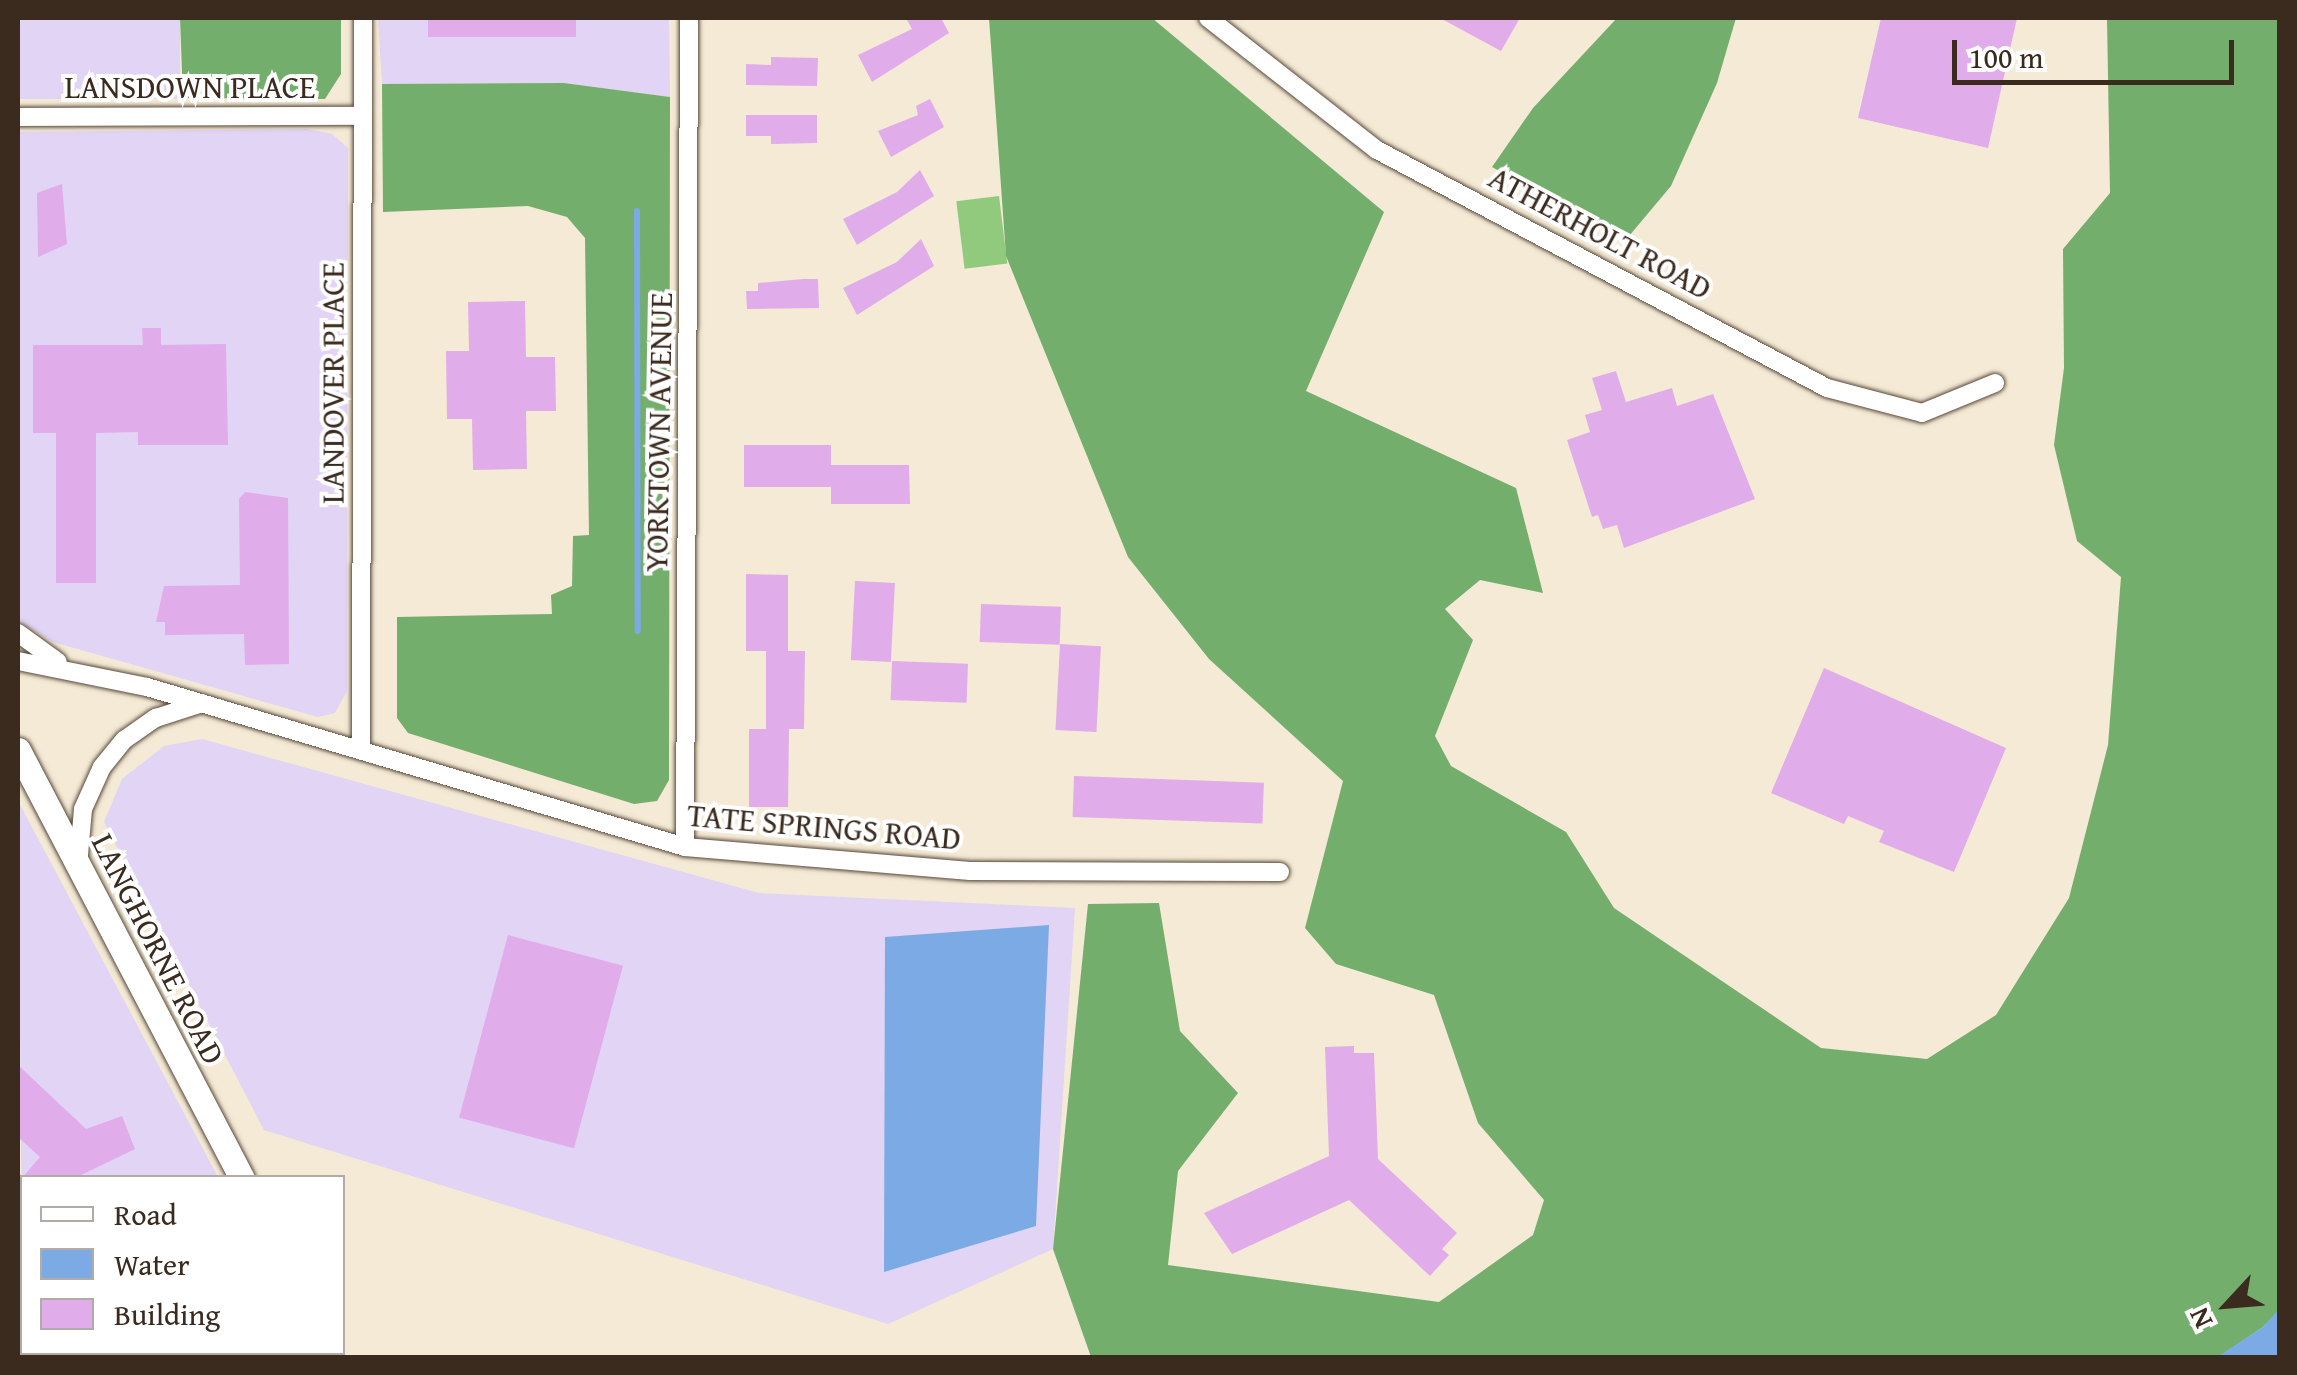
<!DOCTYPE html>
<html>
<head>
<meta charset="utf-8">
<style>
	body { margin:0 }
	#map { position:relative; width:2297px; height:1375px; overflow:hidden; background:#f4ead5; font-family:"Gentium Book Plus",serif }
	div>[style] { position:absolute }
	.built>* { inset:0; background:#e1d4f4; transform-origin:0 0 }
	.green>* { inset:0; background:#91ca7d; transform-origin:0 0 }
	.forest>* { inset:0; background:#74ae6c }
	.water>* { inset:0; background:#7baae5 }
	.stream>* { height:6px; margin:-3px; padding:0 3px; transform-origin:3px; border-radius:3px; background:#7baae5 }
	.building>* { inset:0; background:#e1acea; transform-origin:0 0 }
	.roads { filter:drop-shadow(0 0 2px #574739) drop-shadow(0 0 2px #574739) }
	.minor>* { height:18px; margin:-9px; padding:0 9px; transform-origin:9px; border-radius:9px; background:#fff }
	.primary>* { height:25px; margin:-12.5px; padding:0 12.5px; transform-origin:12.5px; border-radius:12.5px; background:#fff }
	span { translate:-50% -50%; white-space:nowrap; text-align:center; line-height:1.15; -webkit-text-stroke:8px #fff; paint-order:stroke }
	.street-label { font-size:32px; color:#3b2a1e }
	.frame { position:absolute; inset:0; border:20px solid #3b2a1e; pointer-events:none }
	.legend { position:absolute; left:20px; top:1175px; width:325px; height:180px; box-sizing:border-box; background:#fff; border:2px solid #b1aaa5; margin:0; padding:12px 18px; list-style:none; font-size:30px; color:#3b2a1e }
	.legend li { display:flex; align-items:center; gap:20px; height:50px }
	.legend b { width:50px; border:2px solid #b1aaa5 }
	.north { position:absolute; left:2177px; top:1255px; width:100px; height:100px; -webkit-text-stroke:8px #fff; paint-order:stroke; rotate:244deg; font-size:28px; font-weight:700; line-height:40px; text-align:center; color:#3b2a1e }
	.north::after { content:''; display:block; margin:auto; width:35px; height:45px; background:#3b2a1e; clip-path:polygon(50% 0,100% 100%,50% 72%,0 100%) }
	.scale { position:absolute; left:1952px; top:40px; width:282px; height:45px; box-sizing:border-box; border:5px solid #3b2a1e; border-top:0; padding-left:12px; font-size:30px; line-height:35px; white-space:nowrap; color:#3b2a1e; -webkit-text-stroke:8px #fff; paint-order:stroke }
</style>
</head>
<body>
<div id="map">
	<div class="built">
		<i style="left:18px;top:18px;width:162px;height:81px"></i>
		<i style="clip-path:polygon(378px 18px,669px 18px,670px 97px,564px 83px,382px 84px)"></i>
		<i style="clip-path:polygon(308px 129px,332px 134px,348px 148px,347px 691px,335px 713px,318px 717px,53px 642px,18px 621px,18px 132px)"></i>
		<i style="clip-path:polygon(202px 739px,759px 893px,1075px 908px,1053px 1249px,888px 1324px,264px 1130px,104px 822px,122px 779px,164px 746px)"></i>
		<i style="clip-path:polygon(18px 801px,218px 1177px,22px 1178px,22px 1264px)"></i>
		<i style="clip-path:polygon(298px 1352px,299px 1357px,64px 1353px)"></i>
	</div>
	<div class="green">
		<i style="left:999px;top:196px;width:68px;height:43px;rotate:83deg"></i>
	</div>
	<div class="forest">
		<i style="clip-path:polygon(180px 18px,341px 18px,341px 74px,325px 99px,183px 98px)"></i>
		<i style="clip-path:polygon(989px 18px,1152px 18px,1384px 212px,1306px 391px,1516px 488px,1543px 593px,1480px 580px,1445px 609px,1473px 640px,1435px 736px,1451px 766px,1566px 832px,1614px 908px,1821px 1048px,1927px 1059px,1996px 1015px,2069px 898px,2108px 745px,2121px 577px,2077px 541px,2054px 445px,2064px 368px,2063px 249px,2110px 193px,2107px 18px,2279px 18px,2280px 1309px,2263px 1327px,2217px 1358px,1091px 1357px,1053px 1249px,1088px 904px,1159px 903px,1180px 1031px,1238px 1093px,1178px 1171px,1168px 1265px,1439px 1302px,1533px 1235px,1544px 1200px,1478px 1123px,1434px 995px,1336px 964px,1305px 928px,1343px 781px,1209px 659px,1128px 557px,1006px 256px)"></i>
		<i style="clip-path:polygon(1617px 18px,1736px 18px,1717px 83px,1671px 186px,1624px 242px,1492px 167px,1533px 108px)"></i>
		<i style="clip-path:polygon(564px 83px,670px 97px,669px 780px,657px 801px,634px 804px,408px 733px,397px 718px,397px 617px,552px 614px,551px 595px,572px 586px,573px 536px,589px 535px,585px 238px,567px 217px,528px 206px,383px 212px,382px 84px)"></i>
		<i style="clip-path:polygon(18px 1252px,22px 1352px,68px 1357px,18px 1357px)"></i>
	</div>
	<div class="water">
		<i style="clip-path:polygon(1049px 925px,1036px 1226px,884px 1272px,885px 937px)"></i>
		<i style="clip-path:polygon(2279px 1309px,2277px 1357px,2217px 1357px,2263px 1327px)"></i>
	</div>
	<div class="stream">
		<i style="left:637px;top:211px;width:420px;rotate:89.9deg"></i>
	</div>
	<div class="building">
		<i style="left:428px;top:18px;width:148px;height:19px"></i>
		<i style="clip-path:polygon(906px 18px,941px 18px,949px 33px,872px 82px,858px 55px,912px 29px)"></i>
		<i style="clip-path:polygon(1440px 18px,1520px 18px,1501px 51px)"></i>
		<i style="clip-path:polygon(1881px 18px,2017px 18px,1988px 148px,1858px 118px)"></i>
		<i style="clip-path:polygon(771px 57px,818px 58px,817px 86px,746px 85px,746px 64px,771px 65px)"></i>
		<i style="clip-path:polygon(930px 99px,944px 127px,891px 157px,878px 131px,918px 115px,916px 106px)"></i>
		<i style="clip-path:polygon(746px 115px,817px 115px,817px 143px,771px 144px,771px 136px,746px 136px)"></i>
		<i style="clip-path:polygon(920px 170px,934px 196px,857px 245px,843px 219px,897px 192px)"></i>
		<i style="clip-path:polygon(62px 184px,67px 244px,38px 257px,37px 193px)"></i>
		<i style="clip-path:polygon(921px 239px,934px 266px,857px 315px,843px 288px,897px 262px)"></i>
		<i style="clip-path:polygon(803px 279px,818px 279px,819px 308px,747px 309px,746px 291px,758px 291px,758px 283px)"></i>
		<i style="clip-path:polygon(525px 301px,526px 357px,555px 357px,556px 411px,526px 411px,527px 469px,473px 470px,472px 419px,447px 419px,446px 351px,469px 351px,468px 302px)"></i>
		<i style="clip-path:polygon(142px 328px,161px 328px,161px 345px,226px 344px,228px 445px,138px 445px,138px 432px,96px 433px,96px 583px,56px 583px,56px 433px,33px 433px,33px 345px,143px 345px)"></i>
		<i style="clip-path:polygon(1616px 371px,1626px 402px,1672px 388px,1677px 406px,1713px 394px,1755px 499px,1624px 548px,1617px 525px,1603px 529px,1598px 515px,1592px 517px,1567px 440px,1590px 432px,1585px 415px,1602px 410px,1592px 378px)"></i>
		<i style="clip-path:polygon(744px 445px,831px 445px,831px 465px,909px 465px,910px 504px,831px 504px,831px 487px,744px 487px)"></i>
		<i style="clip-path:polygon(245px 492px,288px 498px,289px 664px,245px 665px,244px 634px,165px 635px,165px 622px,156px 622px,164px 586px,240px 585px,239px 499px)"></i>
		<i style="clip-path:polygon(746px 574px,788px 575px,788px 651px,805px 651px,804px 729px,789px 729px,788px 807px,749px 807px,749px 729px,766px 729px,766px 651px,746px 651px)"></i>
		<i style="left:855px;top:581px;width:40px;height:79px;rotate:3deg"></i>
		<i style="left:981px;top:604px;width:80px;height:38px;rotate:2deg"></i>
		<i style="left:1060px;top:644px;width:41px;height:86px;rotate:3deg"></i>
		<i style="left:892px;top:661px;width:76px;height:39px;rotate:2deg"></i>
		<i style="clip-path:polygon(1824px 668px,2006px 748px,1954px 872px,1879px 842px,1884px 831px,1848px 816px,1844px 824px,1771px 793px)"></i>
		<i style="left:1074px;top:776px;width:190px;height:41px;rotate:2deg"></i>
		<i style="left:508px;top:935px;width:119px;height:189px;rotate:15deg"></i>
		<i style="clip-path:polygon(1354px 1046px,1354px 1053px,1374px 1053px,1378px 1159px,1457px 1233px,1442px 1249px,1449px 1255px,1430px 1276px,1349px 1200px,1232px 1254px,1204px 1213px,1329px 1156px,1325px 1047px)"></i>
		<i style="clip-path:polygon(18px 1065px,86px 1129px,122px 1116px,135px 1149px,75px 1178px,22px 1178px,40px 1157px,18px 1137px)"></i>
	</div>
	<div class="roads">
		<div class="minor">
			<i style="left:1208px;top:18px;width:214px;rotate:38deg"></i>
			<i style="left:1377px;top:150px;width:509px;rotate:27.87deg"></i>
			<i style="left:1827px;top:388px;width:98px;rotate:14.7deg"></i>
			<i style="left:1922px;top:413px;width:79px;rotate:-22.3deg"></i>
			<i style="left:18px;top:117px;width:345px;rotate:-0.2deg"></i>
			<i style="left:18px;top:633px;width:49px;rotate:35.9deg"></i>
			<i style="left:18px;top:661px;width:132px;rotate:11.4deg"></i>
			<i style="left:147px;top:687px;width:561px;rotate:16.56deg"></i>
			<i style="left:685px;top:847px;width:286px;rotate:4.8deg"></i>
			<i style="left:970px;top:871px;width:310px;rotate:0.2deg"></i>
			<i style="left:361px;top:749px;width:731px;rotate:-89.84deg"></i>
			<i style="left:685px;top:847px;width:829px;rotate:-89.72deg"></i>
			<i style="left:78px;top:866px;width:57px;rotate:-85deg"></i>
			<i style="left:83px;top:809px;width:46px;rotate:-65.7deg"></i>
			<i style="left:102px;top:767px;width:35px;rotate:-51deg"></i>
			<i style="left:124px;top:740px;width:39px;rotate:-35deg"></i>
			<i style="left:156px;top:718px;width:48px;rotate:-18.1deg"></i>
		</div>
		<div class="primary">
			<i style="left:18px;top:750px;width:483px;rotate:62.4deg"></i>
			<i style="left:317px;top:1352px;width:6px;rotate:72deg"></i>
		</div>
	</div>
	<div class="street-label">
		<span style="left:190px;top:87px">LANSDOWN PLACE</span>
		<span style="left:1600px;top:233px;rotate:28deg">ATHERHOLT ROAD</span>
		<span style="left:333px;top:383px;rotate:-90deg">LANDOVER PLACE</span>
		<span style="left:659px;top:432px;rotate:-89deg">YORKTOWN AVENUE</span>
		<span style="left:824px;top:827px;rotate:5deg">TATE SPRINGS ROAD</span>
		<span style="left:158px;top:949px;rotate:63deg">LANGHORNE ROAD</span>
	</div>
	<div class="frame"></div>
	<ul class="legend">
	<li><b style="height:12px;background:#fff"></b>Road</li>
	<li><b style="height:28px;background:#7baae5"></b>Water</li>
	<li><b style="height:28px;background:#e1acea"></b>Building</li>
	</ul>
	<div class="north">N</div>
	<div class="scale">100 m</div>
</div>
</body>
</html>
